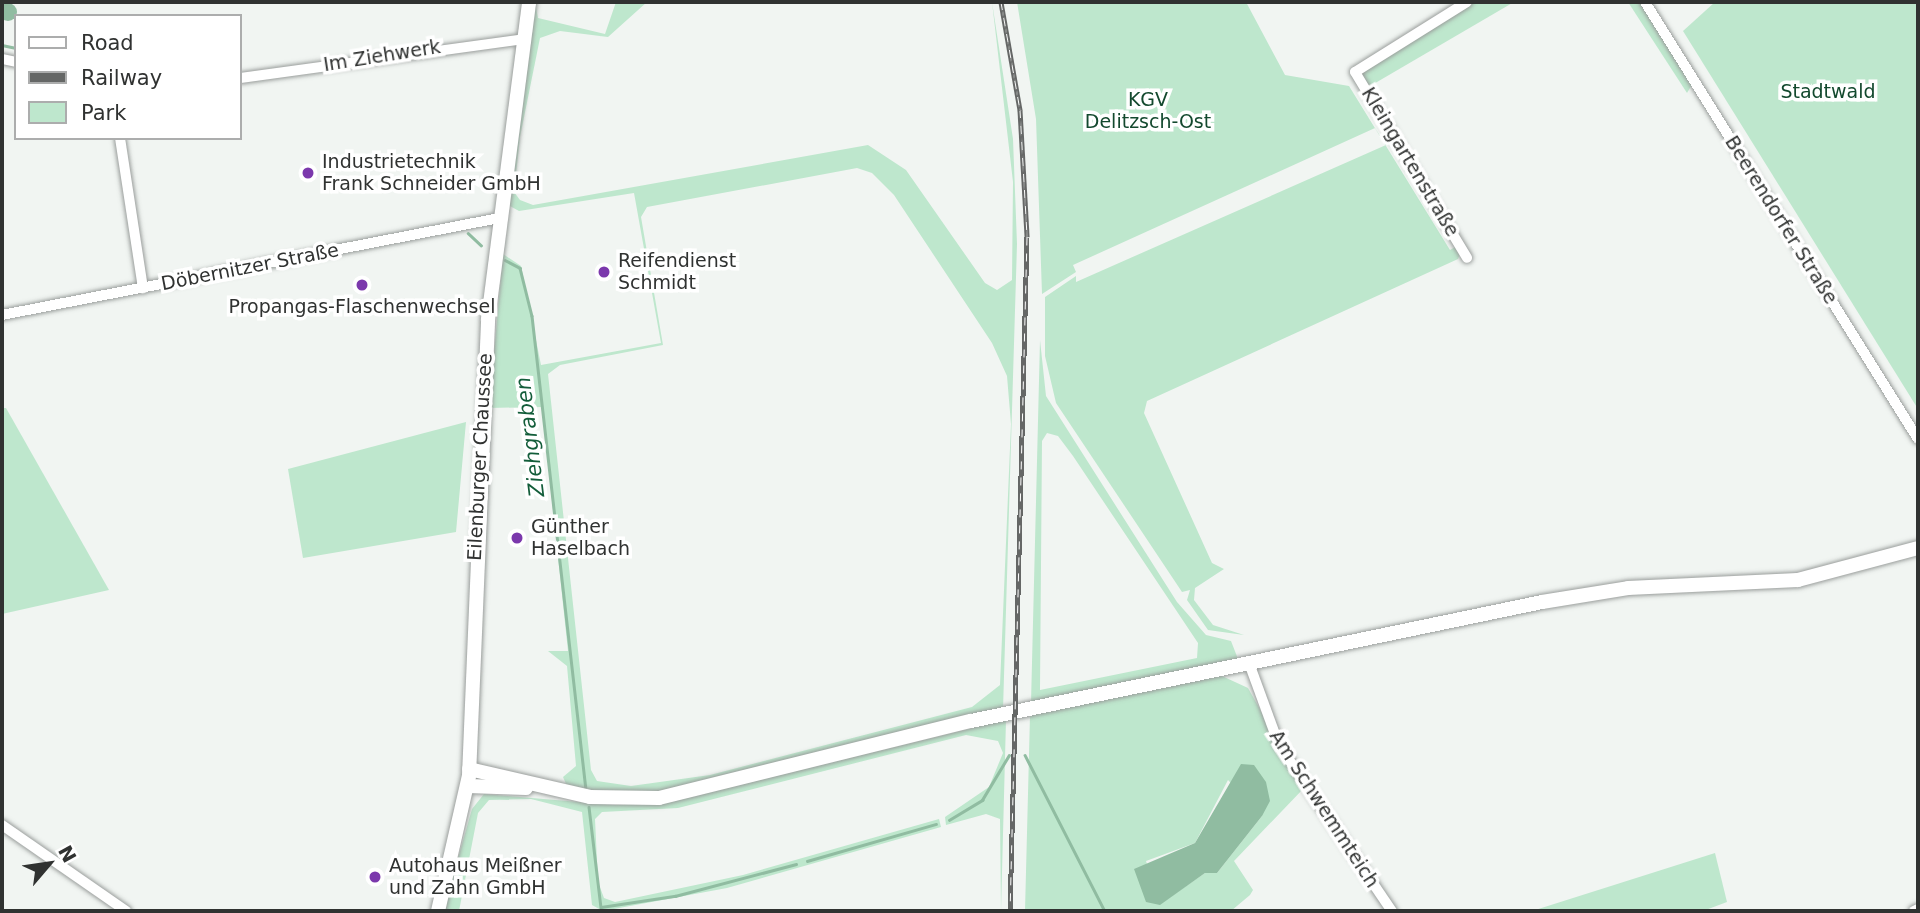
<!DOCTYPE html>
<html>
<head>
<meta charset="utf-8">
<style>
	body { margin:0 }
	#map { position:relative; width:1920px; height:913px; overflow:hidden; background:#f1f5f2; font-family:"DejaVu Sans",sans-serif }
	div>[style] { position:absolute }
	.green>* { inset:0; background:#bee7cd }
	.water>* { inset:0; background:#90bca1 }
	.round { border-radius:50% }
	.stream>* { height:2.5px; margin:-1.25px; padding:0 1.25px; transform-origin:1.25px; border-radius:1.25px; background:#90bca1 }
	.roads { filter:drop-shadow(0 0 2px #9a9e9c) drop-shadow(0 0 2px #9a9e9c) }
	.street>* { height:10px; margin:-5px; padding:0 5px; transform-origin:5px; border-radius:5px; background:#fff }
	.secondary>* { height:14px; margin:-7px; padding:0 7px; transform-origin:7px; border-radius:7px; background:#fff }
	.rail>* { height:5px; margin-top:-2.5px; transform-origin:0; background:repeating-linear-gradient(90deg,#fff 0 8px,#656766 0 16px); box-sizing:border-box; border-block:2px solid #656766 }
	.dots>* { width:19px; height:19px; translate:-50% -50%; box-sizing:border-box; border:4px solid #fff; border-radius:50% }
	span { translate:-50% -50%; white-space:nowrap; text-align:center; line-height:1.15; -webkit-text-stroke:7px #fff; paint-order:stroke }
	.street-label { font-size:19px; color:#303231 }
	.park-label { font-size:19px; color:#13492e }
	.poi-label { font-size:19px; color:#303231 }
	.left { translate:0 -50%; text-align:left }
	.water-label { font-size:21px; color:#135d3a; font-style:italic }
	.frame { position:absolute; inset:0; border:4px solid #303231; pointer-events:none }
	.legend { position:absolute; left:14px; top:14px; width:228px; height:126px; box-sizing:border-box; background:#fff; border:2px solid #acadad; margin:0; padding:9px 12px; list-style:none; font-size:21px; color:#303231 }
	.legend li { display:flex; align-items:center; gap:14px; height:35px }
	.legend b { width:35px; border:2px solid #acadad }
	.north { position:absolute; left:14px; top:829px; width:70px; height:70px; -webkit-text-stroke:5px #fff; paint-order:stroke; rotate:61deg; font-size:19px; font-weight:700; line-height:28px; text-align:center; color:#303231 }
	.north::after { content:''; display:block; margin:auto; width:24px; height:32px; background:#303231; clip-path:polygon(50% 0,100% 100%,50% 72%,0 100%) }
</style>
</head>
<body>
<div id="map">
	<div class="green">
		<i style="clip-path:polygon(evenodd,535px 2px,538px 18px,605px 34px,616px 2px,647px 2px,608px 37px,560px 31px,540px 38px,520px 137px,514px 192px,520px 200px,533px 205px,868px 145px,906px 170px,985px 283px,997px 290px,1012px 280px,1013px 182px,992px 2px,1013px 139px,1017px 244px,1003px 710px,677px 790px,611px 795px,567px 786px,563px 777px,576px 766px,567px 666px,548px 651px,568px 651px,542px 407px,489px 408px,503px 254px,521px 266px,541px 365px,661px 343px,634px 193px,519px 211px,508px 205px,535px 2px,857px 168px,872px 173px,894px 195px,992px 343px,1007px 376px,1011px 424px,1000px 685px,972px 707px,710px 775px,631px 786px,597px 781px,591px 770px,548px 374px,560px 365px,663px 345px,641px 217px,647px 207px,857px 168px)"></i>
		<i style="clip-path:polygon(1017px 2px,1246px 2px,1285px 75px,1349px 86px,1450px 250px,1457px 246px,1461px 251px,1458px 259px,1147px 401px,1144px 413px,1212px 563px,1224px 569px,1195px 588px,1194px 600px,1213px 625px,1244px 635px,1208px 630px,1187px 600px,1190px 590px,1182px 592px,1056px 403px,1045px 356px,1045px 297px,1076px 276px,1076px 282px,1386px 145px,1375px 128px,1073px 265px,1076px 272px,1042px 294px,1036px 119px)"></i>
		<i style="clip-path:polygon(1467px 2px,1514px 2px,1365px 89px,1355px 72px)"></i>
		<i style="clip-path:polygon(1628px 2px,1645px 2px,1694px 81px,1687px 93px)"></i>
		<i style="clip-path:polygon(1715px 2px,1918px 2px,1918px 409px,1683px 31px)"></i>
		<i style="clip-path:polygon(evenodd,1040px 340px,1046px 396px,1177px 602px,1206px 635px,1231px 641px,1238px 659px,1031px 703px,1040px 340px,1047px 433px,1058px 436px,1073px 456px,1198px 643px,1197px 658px,1040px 690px,1042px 441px,1047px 433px)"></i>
		<i style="clip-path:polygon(2px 408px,6px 408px,109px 590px,2px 614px)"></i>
		<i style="clip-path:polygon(466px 422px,456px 532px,303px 558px,288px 469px)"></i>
		<i style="clip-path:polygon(evenodd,1222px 676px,1248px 688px,1304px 788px,1234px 861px,1253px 890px,1250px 895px,1231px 911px,1025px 911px,1030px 715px,1222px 676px,1228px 780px,1262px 816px,1217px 873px,1205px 873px,1160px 904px,1146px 861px,1195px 843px,1228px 780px)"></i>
		<i style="clip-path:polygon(1006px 720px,1001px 911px,1000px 819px,986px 814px,946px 825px,945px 817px,989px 787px,1003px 753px,998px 741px,966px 735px,678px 808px,602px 812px,595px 819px,598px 882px,604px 898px,615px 902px,743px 875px,939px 819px,941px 827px,727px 888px,603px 911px,592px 905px,582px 812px,531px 799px,489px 800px,478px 813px,459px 911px,443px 911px,472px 809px,484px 794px,615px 805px,669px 802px)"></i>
		<i style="clip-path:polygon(1715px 853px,1727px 902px,1703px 911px,1532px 911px)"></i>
	</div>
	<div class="water">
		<i class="round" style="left:-1px;top:3px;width:18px;height:18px"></i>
		<i style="clip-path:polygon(1241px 764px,1254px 765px,1266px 782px,1270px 801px,1262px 816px,1217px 873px,1205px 873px,1160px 905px,1146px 902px,1134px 869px,1195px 843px)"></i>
	</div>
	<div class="stream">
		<i style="left:2px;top:45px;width:14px;rotate:12deg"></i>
		<i style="left:468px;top:233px;width:18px;rotate:43deg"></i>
		<i style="left:505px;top:260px;width:17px;rotate:28deg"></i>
		<i style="left:520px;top:268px;width:49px;rotate:76deg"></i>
		<i style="left:532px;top:316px;width:474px;rotate:83.5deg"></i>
		<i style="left:1025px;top:755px;width:175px;rotate:62.9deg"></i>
		<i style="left:589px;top:807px;width:101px;rotate:83.2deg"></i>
		<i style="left:601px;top:907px;width:75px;rotate:-8.5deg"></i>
		<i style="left:675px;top:896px;width:125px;rotate:-14.8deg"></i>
		<i style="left:949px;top:820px;width:39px;rotate:-31deg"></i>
		<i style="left:982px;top:800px;width:52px;rotate:-59deg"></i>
		<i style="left:807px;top:861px;width:134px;rotate:-16deg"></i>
	</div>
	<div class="roads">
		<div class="street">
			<i style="left:1467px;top:2px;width:132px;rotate:148deg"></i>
			<i style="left:1355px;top:72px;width:217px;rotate:58.9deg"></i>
			<i style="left:1645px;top:2px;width:515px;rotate:58.01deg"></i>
			<i style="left:2px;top:59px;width:14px;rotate:12deg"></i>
			<i style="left:240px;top:78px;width:287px;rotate:-7.8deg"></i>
			<i style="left:120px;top:138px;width:152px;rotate:81.3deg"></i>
			<i style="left:2px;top:315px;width:506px;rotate:-11.04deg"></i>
			<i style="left:1249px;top:663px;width:87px;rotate:69.9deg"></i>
			<i style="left:1279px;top:745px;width:201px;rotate:55.8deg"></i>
			<i style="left:2px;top:825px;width:151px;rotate:34.7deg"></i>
			<i style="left:1914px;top:911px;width:4px;rotate:-27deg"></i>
		</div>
		<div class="secondary">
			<i style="left:469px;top:769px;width:124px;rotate:13deg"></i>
			<i style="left:590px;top:797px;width:69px;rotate:0.8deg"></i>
			<i style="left:659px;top:798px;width:321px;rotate:-13.9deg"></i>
			<i style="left:971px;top:721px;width:583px;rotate:-11.77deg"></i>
			<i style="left:1542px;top:602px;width:87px;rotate:-9.2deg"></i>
			<i style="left:1628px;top:588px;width:170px;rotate:-2.7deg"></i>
			<i style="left:1798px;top:580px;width:124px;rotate:-14.9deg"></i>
			<i style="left:468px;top:786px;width:58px;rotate:2deg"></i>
			<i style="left:438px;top:911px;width:139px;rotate:-77.1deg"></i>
			<i style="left:469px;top:776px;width:457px;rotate:-87.6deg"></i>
			<i style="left:488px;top:319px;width:320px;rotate:-82.6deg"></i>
		</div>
	</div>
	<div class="rail">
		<i style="left:1001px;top:2px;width:110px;rotate:80deg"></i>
		<i style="left:1020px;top:110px;width:127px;rotate:86.8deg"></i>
		<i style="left:1027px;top:237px;width:674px;rotate:91.44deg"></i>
	</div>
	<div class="dots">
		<i style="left:308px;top:173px;background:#7b38ac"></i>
		<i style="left:604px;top:272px;background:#7b38ac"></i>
		<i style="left:362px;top:285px;background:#7b38ac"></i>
		<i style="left:517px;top:538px;background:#7b38ac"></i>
		<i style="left:375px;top:877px;background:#7b38ac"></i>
	</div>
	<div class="street-label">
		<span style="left:382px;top:56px;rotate:-9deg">Im Ziehwerk</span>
		<span style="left:1410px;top:162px;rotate:59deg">Kleingartenstraße</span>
		<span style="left:1781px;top:220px;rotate:58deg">Beerendorfer Straße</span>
		<span style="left:250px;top:267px;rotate:-11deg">Döbernitzer Straße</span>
		<span style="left:480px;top:457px;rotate:-87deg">Eilenburger Chaussee</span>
		<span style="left:1324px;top:809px;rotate:57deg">Am Schwemmteich</span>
	</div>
	<div class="park-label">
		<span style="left:1828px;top:92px">Stadtwald</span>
		<span style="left:1148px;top:111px">KGV<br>Delitzsch-Ost</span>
	</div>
	<div class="poi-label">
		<span class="left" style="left:322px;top:173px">Industrietechnik<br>Frank Schneider GmbH</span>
		<span class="left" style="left:618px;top:272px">Reifendienst<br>Schmidt</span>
		<span style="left:362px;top:307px">Propangas-Flaschenwechsel</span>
		<span class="left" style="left:531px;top:538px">Günther<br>Haselbach</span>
		<span class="left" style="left:389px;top:877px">Autohaus Meißner<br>und Zahn GmbH</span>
	</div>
	<div class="water-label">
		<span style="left:530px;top:437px;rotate:-97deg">Ziehgraben</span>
	</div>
	<div class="frame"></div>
	<ul class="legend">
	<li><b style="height:9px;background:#fff"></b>Road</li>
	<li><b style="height:9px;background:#656766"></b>Railway</li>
	<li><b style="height:19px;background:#bee7cd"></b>Park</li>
	</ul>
	<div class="north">N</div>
</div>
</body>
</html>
